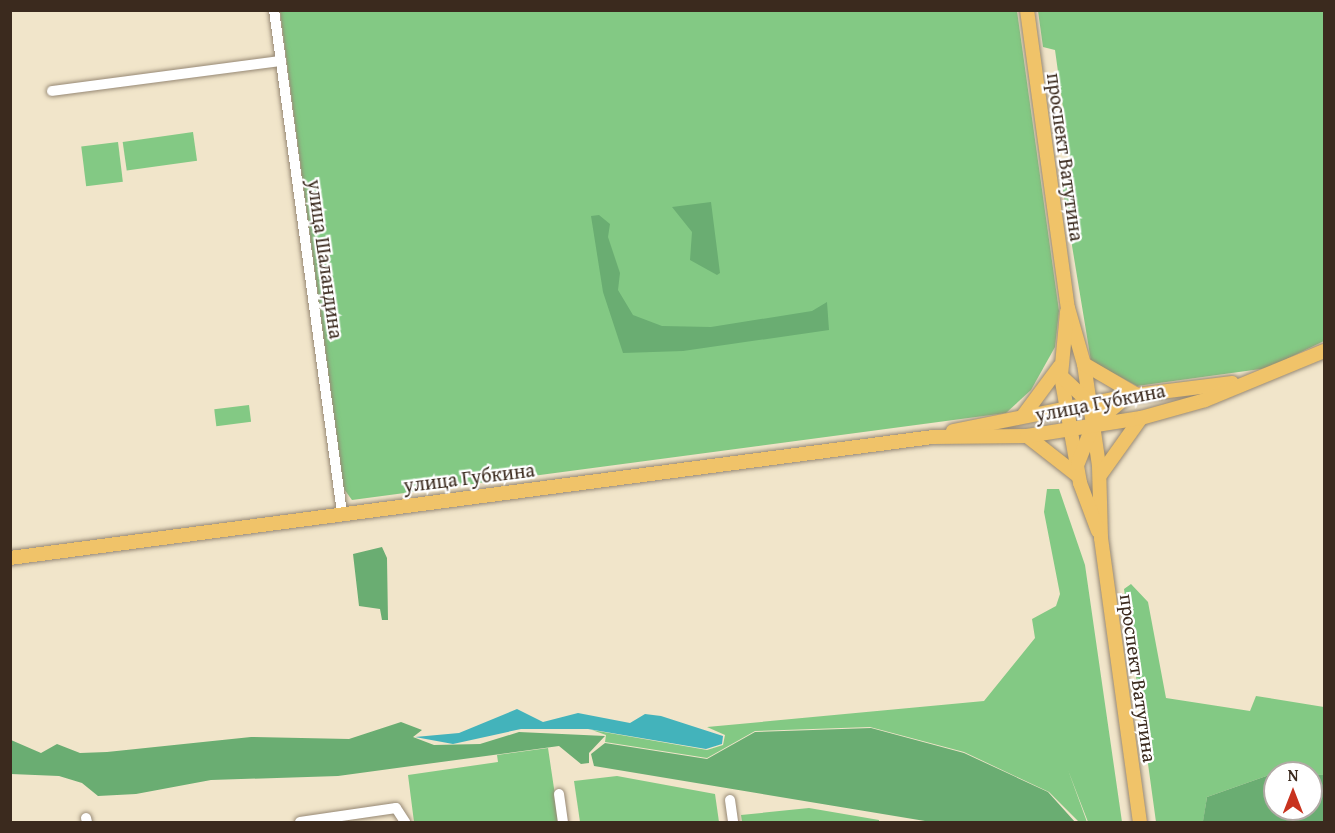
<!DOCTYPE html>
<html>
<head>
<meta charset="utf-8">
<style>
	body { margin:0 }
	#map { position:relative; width:1335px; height:833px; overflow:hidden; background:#f1e5ca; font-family:"Gentium Book Plus",serif }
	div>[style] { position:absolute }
	.green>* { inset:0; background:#83c984; transform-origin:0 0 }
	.forest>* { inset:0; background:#6aad72 }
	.water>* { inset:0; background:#43b3bb }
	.roads { filter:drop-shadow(0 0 2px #968874) drop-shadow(0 0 2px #968874) }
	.minor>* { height:10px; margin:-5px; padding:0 5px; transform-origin:5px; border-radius:5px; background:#fff }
	.major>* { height:14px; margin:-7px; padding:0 7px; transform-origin:7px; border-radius:7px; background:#f0c369 }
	span { translate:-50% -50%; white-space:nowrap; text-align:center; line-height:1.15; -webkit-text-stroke:4.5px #fff; paint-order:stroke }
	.street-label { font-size:20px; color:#3b2a1e }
	.frame { position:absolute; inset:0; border:12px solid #3b2a1e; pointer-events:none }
	.north { position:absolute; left:1263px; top:761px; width:60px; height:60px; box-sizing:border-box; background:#fff; border:2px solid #b1aaa5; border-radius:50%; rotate:0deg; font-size:16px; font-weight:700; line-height:24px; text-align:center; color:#3b2a1e }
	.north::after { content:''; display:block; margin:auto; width:21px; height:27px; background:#c8321e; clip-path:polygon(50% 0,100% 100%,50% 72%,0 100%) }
</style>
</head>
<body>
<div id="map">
	<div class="green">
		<i style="clip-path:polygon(280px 11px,1017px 11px,1059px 311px,1055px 347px,1031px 390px,1006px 413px,352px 500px,344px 489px)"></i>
		<i style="clip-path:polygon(1038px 11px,1324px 11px,1324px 341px,1268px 368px,1137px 386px,1091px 361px,1062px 185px,1073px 180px,1055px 50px,1043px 47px)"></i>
		<i style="left:193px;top:132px;width:29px;height:71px;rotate:82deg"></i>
		<i style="left:118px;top:142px;width:40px;height:37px;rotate:83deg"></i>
		<i style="left:249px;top:405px;width:17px;height:35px;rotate:83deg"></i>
		<i style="clip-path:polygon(1047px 489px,1059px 489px,1085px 565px,1122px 822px,1088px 822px,1068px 770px,1087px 822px,1079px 822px,1049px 792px,964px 752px,870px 727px,755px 731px,707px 758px,605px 742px,606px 735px,592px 730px,707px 750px,723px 745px,725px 735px,707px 727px,984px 701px,1035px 638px,1032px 619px,1056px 606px,1060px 594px,1044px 512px)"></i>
		<i style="clip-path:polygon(1131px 584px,1148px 602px,1166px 698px,1250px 711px,1256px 696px,1324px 707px,1324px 775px,1278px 772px,1207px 797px,1203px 822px,1210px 822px,1156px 822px,1124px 589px)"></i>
		<i style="clip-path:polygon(548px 748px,559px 822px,414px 822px,408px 775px,498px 762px,497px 755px)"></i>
		<i style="clip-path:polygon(617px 776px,715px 794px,719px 822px,580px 822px,574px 781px)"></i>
		<i style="clip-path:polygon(809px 808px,879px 820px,879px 822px,742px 822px,741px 815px)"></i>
	</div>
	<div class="forest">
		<i style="clip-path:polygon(711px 202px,720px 273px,717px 275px,690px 260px,692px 232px,672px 207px)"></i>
		<i style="clip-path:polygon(599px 215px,610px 224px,608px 237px,620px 273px,618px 290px,633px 315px,662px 326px,711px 327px,812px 311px,827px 302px,829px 330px,683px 351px,623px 353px,603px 292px,591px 216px)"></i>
		<i style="clip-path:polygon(382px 547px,387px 558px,388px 620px,382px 620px,380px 609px,359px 606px,353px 554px)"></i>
		<i style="clip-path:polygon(401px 722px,422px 730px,413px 737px,434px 745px,480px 744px,519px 732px,605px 736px,589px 753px,589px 763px,581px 764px,559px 746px,338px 776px,211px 780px,136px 794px,98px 796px,82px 783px,59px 776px,11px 774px,11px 740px,41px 753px,57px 744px,80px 753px,107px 752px,251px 737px,349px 739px)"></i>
		<i style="clip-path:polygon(871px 728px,964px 753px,1048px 792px,1075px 822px,931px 822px,594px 766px,591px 754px,605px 743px,707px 759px,755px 732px)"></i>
		<i style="clip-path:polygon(1275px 773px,1275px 809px,1311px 809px,1311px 774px,1324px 775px,1324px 822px,1203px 821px,1207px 797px)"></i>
	</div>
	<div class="water">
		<i style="clip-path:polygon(517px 709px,543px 722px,578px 713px,630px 723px,645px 714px,661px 716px,723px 736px,722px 744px,706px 749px,588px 729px,521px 729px,453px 744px,415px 737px,459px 733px)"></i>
	</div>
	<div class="roads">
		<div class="minor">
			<i style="left:274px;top:10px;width:508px;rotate:82.3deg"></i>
			<i style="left:52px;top:91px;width:231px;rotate:-7.5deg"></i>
			<i style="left:559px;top:794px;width:28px;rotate:82deg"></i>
			<i style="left:730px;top:800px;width:22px;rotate:82deg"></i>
			<i style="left:86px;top:818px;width:4px;rotate:76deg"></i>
			<i style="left:300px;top:822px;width:97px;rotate:-8.3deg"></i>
			<i style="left:396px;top:808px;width:17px;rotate:57deg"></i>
		</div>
		<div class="major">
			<i style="left:1027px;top:10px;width:301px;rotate:82.2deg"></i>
			<i style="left:1068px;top:308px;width:58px;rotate:74.1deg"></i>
			<i style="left:1084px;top:364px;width:103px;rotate:81.6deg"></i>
			<i style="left:1099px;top:466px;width:72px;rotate:88.4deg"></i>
			<i style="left:1101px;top:538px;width:287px;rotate:82.2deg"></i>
			<i style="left:1067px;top:312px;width:64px;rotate:95.4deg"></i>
			<i style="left:1061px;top:376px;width:109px;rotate:79.9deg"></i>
			<i style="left:1080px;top:483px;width:51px;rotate:69.4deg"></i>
			<i style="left:1084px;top:364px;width:61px;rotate:30.3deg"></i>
			<i style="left:1061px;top:376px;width:44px;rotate:43.2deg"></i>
			<i style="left:1023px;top:416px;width:62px;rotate:-53.5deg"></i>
			<i style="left:953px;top:431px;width:178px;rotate:-11.3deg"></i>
			<i style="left:1128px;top:396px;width:105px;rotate:-7.1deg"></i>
			<i style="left:1027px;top:436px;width:65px;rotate:38.1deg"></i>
			<i style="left:1078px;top:463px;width:41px;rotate:-68.5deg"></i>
			<i style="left:1093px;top:425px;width:42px;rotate:-40.2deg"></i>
			<i style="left:1101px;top:474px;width:69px;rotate:-54.5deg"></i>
			<i style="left:10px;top:558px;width:931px;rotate:-7.47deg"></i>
			<i style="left:933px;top:437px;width:94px;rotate:-0.6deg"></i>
			<i style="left:1027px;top:436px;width:115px;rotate:-9deg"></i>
			<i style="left:1141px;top:418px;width:66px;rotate:-15.7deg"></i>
			<i style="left:1205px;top:400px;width:129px;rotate:-22.4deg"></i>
		</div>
	</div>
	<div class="street-label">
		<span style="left:1066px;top:157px;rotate:82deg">проспект Ватутина</span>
		<span style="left:326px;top:259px;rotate:82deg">улица Шаландина</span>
		<span style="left:1100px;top:402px;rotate:-11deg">улица Губкина</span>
		<span style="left:469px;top:477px;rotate:-7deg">улица Губкина</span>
		<span style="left:1139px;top:678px;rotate:82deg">проспект Ватутина</span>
	</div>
	<div class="frame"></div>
	<div class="north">N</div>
</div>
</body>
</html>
